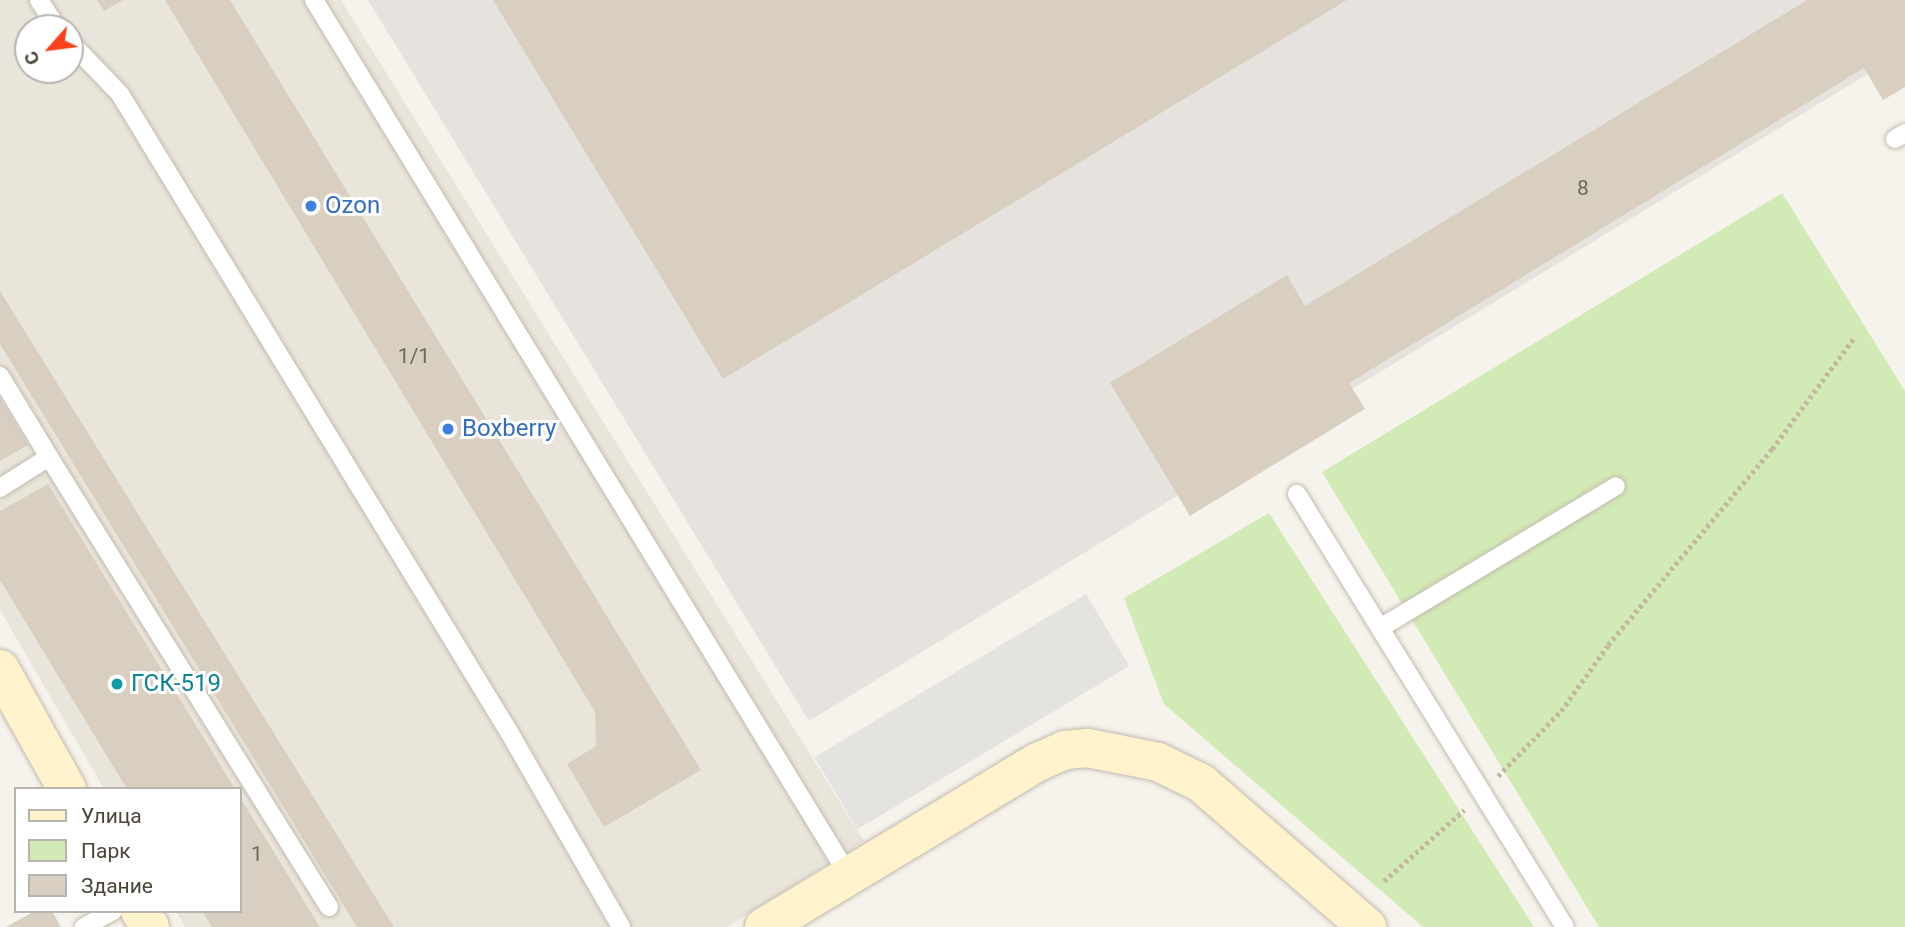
<!DOCTYPE html>
<html>
<head>
<meta charset="utf-8">
<style>
	body { margin:0 }
	#map { position:relative; width:1905px; height:927px; overflow:hidden; background:#f6f3ec; font-family:Roboto,sans-serif }
	div>[style] { position:absolute }
	.residential>* { inset:0; background:#eae5da }
	.industrial>* { inset:0; background:#e6e2dd }
	.green>* { inset:0; background:#d2eab5 }
	.parking>* { inset:0; background:#e5e3e0; transform-origin:0 0 }
	.building>* { inset:0; background:#d8cfc1 }
	.path>* { height:4.5px; margin-top:-2.25px; transform-origin:0; background:repeating-linear-gradient(90deg,#c4b79f 0 3.5px,transparent 0 7px) }
	.roads { filter:drop-shadow(0 0 2px #c2bbae) drop-shadow(0 0 2px #c2bbae) }
	.lane>* { height:18px; margin:-9px; padding:0 9px; transform-origin:9px; border-radius:9px; background:#fff }
	.secondary>* { height:38px; margin:-19px; padding:0 19px; transform-origin:19px; border-radius:19px; background:#fff3cd }
	.dots>* { width:19px; height:19px; translate:-50% -50%; box-sizing:border-box; border:4px solid #fff; border-radius:50% }
	span { translate:-50% -50%; white-space:nowrap; text-align:center; line-height:1.15; -webkit-text-stroke:6px #fff; paint-order:stroke }
	.number-label { font-size:21px; color:#6e675b }
	.number-label span { -webkit-text-stroke-width:0 }
	.shop-label { font-size:24px; color:#366cbe }
	.left { translate:0 -50%; text-align:left }
	.culture-label { font-size:24px; color:#0d838f }
	.legend { position:absolute; left:14px; top:787px; width:228px; height:126px; box-sizing:border-box; background:#fff; border:2px solid #b7b4b0; margin:0; padding:9px 12px; list-style:none; font-size:21px; color:#4b4439 }
	.legend li { display:flex; align-items:center; gap:14px; height:35px }
	.legend b { width:35px; border:2px solid #b7b4b0 }
	.north { position:absolute; left:14px; top:14px; width:70px; height:70px; box-sizing:border-box; background:#fff; border:2px solid #b7b4b0; border-radius:50%; rotate:242deg; font-size:19px; font-weight:700; line-height:28px; text-align:center; color:#4b4439 }
	.north::after { content:''; display:block; margin:auto; width:24px; height:32px; background:#fc3f1d; clip-path:polygon(50% 0,100% 100%,50% 72%,0 100%) }
</style>
</head>
<body>
<div id="map">
	<div class="residential">
		<i style="clip-path:polygon(evenodd,0 0,341px 0,864px 841px,727px 927px,185px 927px,176px 911px,240px 911px,240px 789px,104px 789px,0 610px,0 0,28px 28px,70px 28px,70px 70px,28px 70px,28px 28px)"></i>
	</div>
	<div class="industrial">
		<i style="clip-path:polygon(368px 0,1905px 0,1905px 51px,809px 721px)"></i>
	</div>
	<div class="green">
		<i style="clip-path:polygon(1782px 193px,1905px 391px,1905px 927px,1599px 927px,1322px 472px)"></i>
		<i style="clip-path:polygon(1269px 513px,1534px 927px,1423px 927px,1164px 704px,1124px 598px)"></i>
	</div>
	<div class="parking">
		<i style="left:1086px;top:594px;width:84px;height:317px;rotate:59deg"></i>
	</div>
	<div class="building">
		<i style="clip-path:polygon(97px 0,123px 0,104px 11px)"></i>
		<i style="clip-path:polygon(165px 0,230px 0,701px 770px,604px 827px,567px 764px,596px 746px,595px 712px)"></i>
		<i style="clip-path:polygon(493px 0,1347px 0,723px 379px)"></i>
		<i style="clip-path:polygon(1807px 0,1905px 0,1905px 87px,1883px 100px,1864px 68px,1349px 383px,1365px 409px,1190px 516px,1110px 383px,1287px 275px,1305px 306px)"></i>
		<i style="clip-path:polygon(0 291px,394px 927px,357px 927px,0 344px)"></i>
		<i style="clip-path:polygon(0 399px,28px 445px,0 461px)"></i>
		<i style="clip-path:polygon(48px 484px,235px 789px,127px 789px,0 580px,0 511px)"></i>
		<i style="clip-path:polygon(240px 797px,320px 927px,212px 927px,202px 911px,240px 911px)"></i>
		<i style="clip-path:polygon(35px 911px,52px 911px,61px 927px,6px 927px)"></i>
	</div>
	<div class="path">
		<i style="left:1498px;top:776px;width:91px;rotate:-45.9deg"></i>
		<i style="left:1561px;top:711px;width:81px;rotate:-54.5deg"></i>
		<i style="left:1608px;top:645px;width:256px;rotate:-50.1deg"></i>
		<i style="left:1772px;top:449px;width:137px;rotate:-53.6deg"></i>
		<i style="left:1384px;top:881px;width:107px;rotate:-41.6deg"></i>
	</div>
	<div class="roads">
		<div class="lane">
			<i style="left:39px;top:0;width:33px;rotate:57deg"></i>
			<i style="left:314px;top:0;width:1026px;rotate:58.59deg"></i>
			<i style="left:70px;top:42px;width:72px;rotate:46.1deg"></i>
			<i style="left:120px;top:94px;width:747px;rotate:58.63deg"></i>
			<i style="left:509px;top:732px;width:225px;rotate:60.1deg"></i>
			<i style="left:1895px;top:139px;width:12px;rotate:-31deg"></i>
			<i style="left:0;top:376px;width:95px;rotate:58.8deg"></i>
			<i style="left:49px;top:457px;width:58px;rotate:147.7deg"></i>
			<i style="left:49px;top:457px;width:530px;rotate:58.11deg"></i>
			<i style="left:1297px;top:494px;width:509px;rotate:58.25deg"></i>
			<i style="left:1380px;top:628px;width:275px;rotate:-31deg"></i>
			<i style="left:84px;top:927px;width:33px;rotate:-29deg"></i>
		</div>
		<div class="secondary">
			<i style="left:0;top:669px;width:137px;rotate:60.8deg"></i>
			<i style="left:140px;top:911px;width:19px;rotate:58deg"></i>
			<i style="left:764px;top:927px;width:320px;rotate:-31.1deg"></i>
			<i style="left:1038px;top:762px;width:30px;rotate:-24deg"></i>
			<i style="left:1065px;top:750px;width:23px;rotate:-5deg"></i>
			<i style="left:1088px;top:748px;width:71px;rotate:11.3deg"></i>
			<i style="left:1158px;top:762px;width:48px;rotate:26deg"></i>
			<i style="left:1201px;top:783px;width:220px;rotate:40.9deg"></i>
		</div>
	</div>
	<div class="dots">
		<i style="left:311px;top:206px;background:#3f7fe0"></i>
		<i style="left:448px;top:429px;background:#3f7fe0"></i>
		<i style="left:117px;top:684px;background:#0f9aa8"></i>
	</div>
	<div class="number-label">
		<span style="left:1583px;top:188px">8</span>
		<span style="left:414px;top:356px">1/1</span>
		<span style="left:257px;top:854px">1</span>
	</div>
	<div class="shop-label">
		<span class="left" style="left:325px;top:206px">Ozon</span>
		<span class="left" style="left:462px;top:429px">Boxberry</span>
	</div>
	<div class="culture-label">
		<span class="left" style="left:131px;top:684px">ГСК-519</span>
	</div>
	<ul class="legend">
	<li><b style="height:9px;background:#fff3cd"></b>Улица</li>
	<li><b style="height:19px;background:#d2eab5"></b>Парк</li>
	<li><b style="height:19px;background:#d8cfc1"></b>Здание</li>
	</ul>
	<div class="north">С</div>
</div>
</body>
</html>
